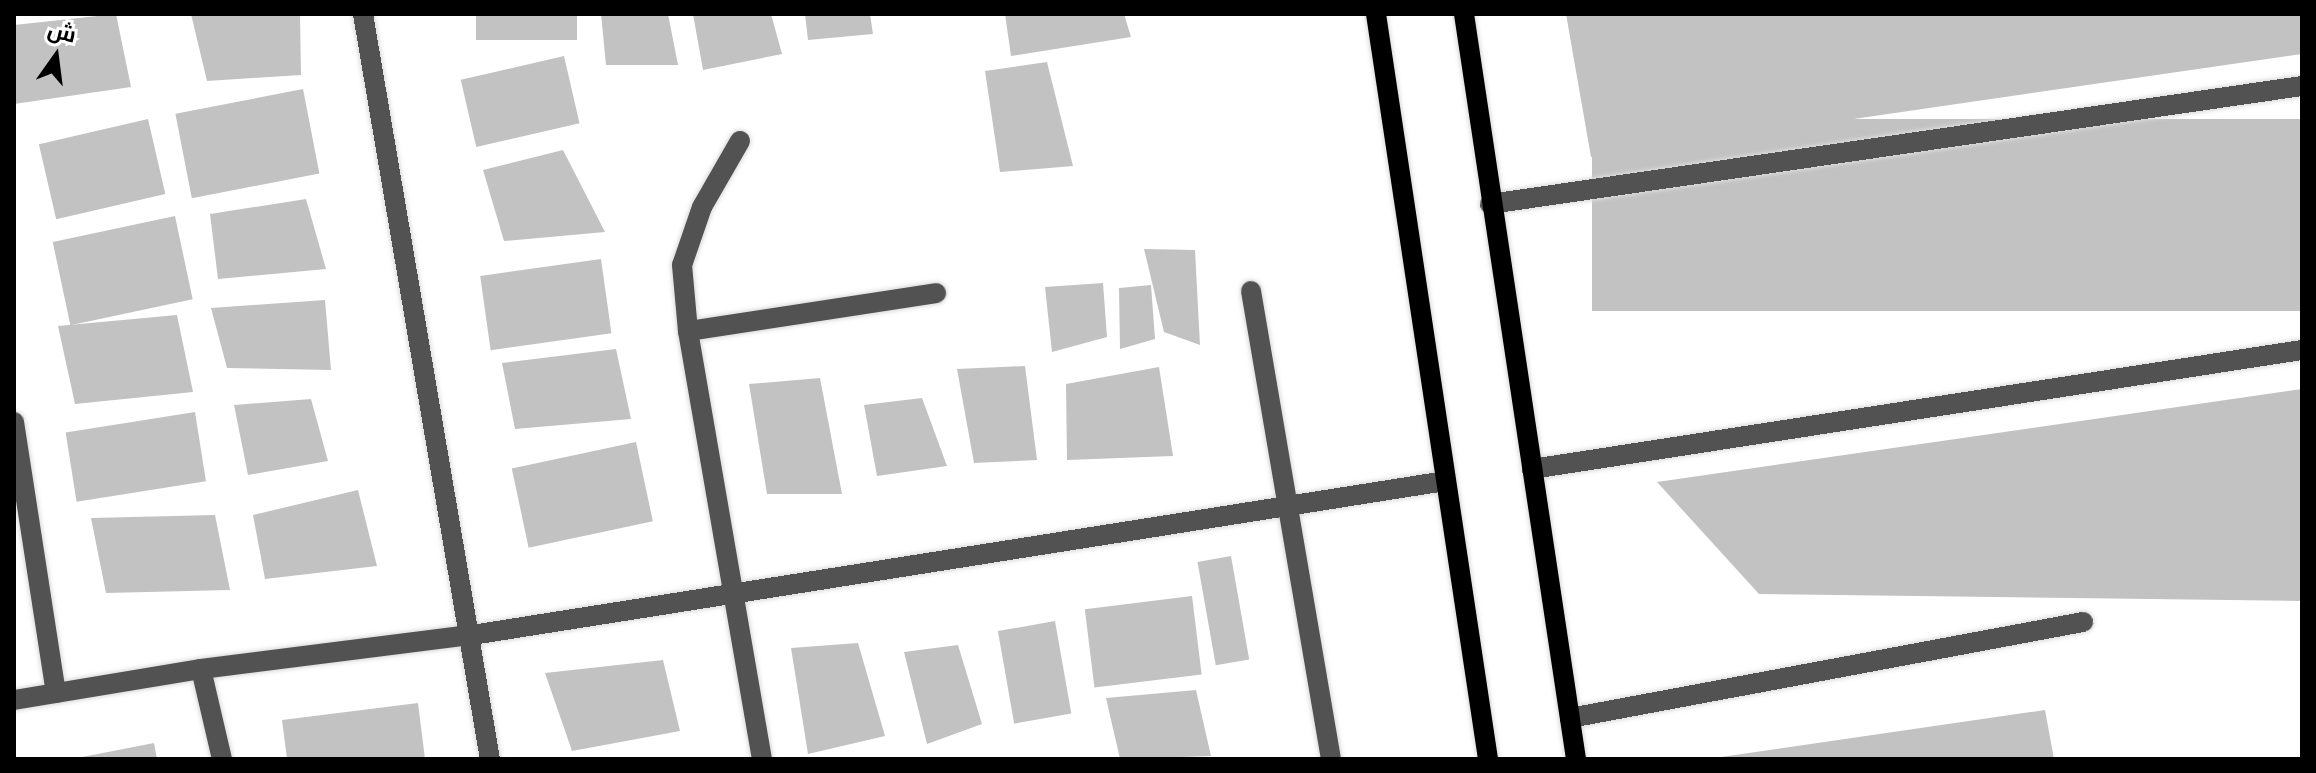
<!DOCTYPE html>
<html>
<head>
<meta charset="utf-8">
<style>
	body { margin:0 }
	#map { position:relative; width:2316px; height:773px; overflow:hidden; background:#fff; font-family:Karla,Cairo,sans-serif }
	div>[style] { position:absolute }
	.building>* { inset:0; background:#c2c2c2; transform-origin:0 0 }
	.roads { filter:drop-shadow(0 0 2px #dbdbdb) drop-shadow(0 0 2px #dbdbdb) }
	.minor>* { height:20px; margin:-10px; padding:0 10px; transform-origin:10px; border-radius:10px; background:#525252 }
	.major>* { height:20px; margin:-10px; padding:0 10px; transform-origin:10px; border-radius:10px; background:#000 }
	span { translate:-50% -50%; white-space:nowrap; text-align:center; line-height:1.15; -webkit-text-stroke:6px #fff; paint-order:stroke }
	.frame { position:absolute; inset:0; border:16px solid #000; pointer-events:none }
	.north { position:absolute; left:16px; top:16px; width:80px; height:80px; -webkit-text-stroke:6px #fff; paint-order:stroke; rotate:14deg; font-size:22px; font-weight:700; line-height:32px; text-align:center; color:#000 }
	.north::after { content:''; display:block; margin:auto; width:28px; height:36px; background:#000; clip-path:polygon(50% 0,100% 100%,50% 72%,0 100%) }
</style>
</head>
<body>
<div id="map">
	<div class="building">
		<i style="clip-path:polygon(116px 14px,131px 87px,14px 104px,14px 25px)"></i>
		<i style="clip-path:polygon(191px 14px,300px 14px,301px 75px,207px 81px)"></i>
		<i style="left:476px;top:14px;width:101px;height:26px"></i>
		<i style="clip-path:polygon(601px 14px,668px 14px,678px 65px,606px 65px)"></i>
		<i style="clip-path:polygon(693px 14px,771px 14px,782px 54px,703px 70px)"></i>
		<i style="clip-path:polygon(805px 14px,870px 14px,873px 34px,808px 40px)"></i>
		<i style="clip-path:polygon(1005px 14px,1124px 14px,1131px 37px,1011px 56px)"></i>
		<i style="clip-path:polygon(1566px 14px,2302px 14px,2302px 54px,1591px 157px)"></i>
		<i style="left:564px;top:56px;width:69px;height:106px;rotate:77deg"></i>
		<i style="clip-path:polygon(1047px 62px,1073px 166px,1000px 172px,985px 71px)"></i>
		<i style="left:303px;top:89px;width:86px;height:130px;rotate:79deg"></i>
		<i style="left:148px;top:119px;width:77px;height:112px;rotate:77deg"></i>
		<i style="left:2302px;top:119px;width:192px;height:710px;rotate:90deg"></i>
		<i style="clip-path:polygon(563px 150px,605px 232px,504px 241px,483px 170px)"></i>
		<i style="clip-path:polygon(306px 199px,326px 269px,218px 279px,210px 214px)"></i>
		<i style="left:175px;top:216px;width:85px;height:125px;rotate:78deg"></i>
		<i style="clip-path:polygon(1144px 249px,1195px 250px,1200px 345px,1164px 332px)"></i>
		<i style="left:601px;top:259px;width:75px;height:122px;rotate:82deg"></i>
		<i style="clip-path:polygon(1103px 283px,1107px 337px,1052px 352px,1045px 287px)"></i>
		<i style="clip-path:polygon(1151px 285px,1155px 339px,1120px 349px,1119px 288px)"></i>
		<i style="clip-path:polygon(325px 300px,331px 370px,227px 368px,211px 308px)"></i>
		<i style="clip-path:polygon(177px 315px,193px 392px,75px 404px,58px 326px)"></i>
		<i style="clip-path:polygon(616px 349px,631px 419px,515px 429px,502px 363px)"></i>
		<i style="clip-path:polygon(1025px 366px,1037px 460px,974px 463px,957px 369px)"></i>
		<i style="clip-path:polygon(1159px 367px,1173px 456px,1067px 460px,1066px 384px)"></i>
		<i style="clip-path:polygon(820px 378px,842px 494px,767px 494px,749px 384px)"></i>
		<i style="clip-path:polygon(2302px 389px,2302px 601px,1759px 594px,1657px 482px)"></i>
		<i style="clip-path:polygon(922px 398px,947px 466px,877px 476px,864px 405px)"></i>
		<i style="clip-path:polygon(311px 399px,328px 461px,248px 475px,234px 405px)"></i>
		<i style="left:195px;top:412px;width:70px;height:131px;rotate:81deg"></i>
		<i style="left:636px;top:442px;width:81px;height:127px;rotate:78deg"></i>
		<i style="clip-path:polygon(358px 490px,377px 566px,265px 579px,253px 515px)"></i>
		<i style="clip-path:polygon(215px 515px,230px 590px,106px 593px,91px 518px)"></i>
		<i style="left:1231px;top:556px;width:105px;height:34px;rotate:80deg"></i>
		<i style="left:1192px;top:596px;width:79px;height:108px;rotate:83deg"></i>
		<i style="left:1055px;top:621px;width:94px;height:58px;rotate:80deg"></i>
		<i style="clip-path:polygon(858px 643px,885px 736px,808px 754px,791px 648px)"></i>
		<i style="clip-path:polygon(958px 645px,982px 724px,927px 744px,904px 652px)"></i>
		<i style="clip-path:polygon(663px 660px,680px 731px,572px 751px,545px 673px)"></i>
		<i style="clip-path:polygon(1196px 690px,1211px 756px,1120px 759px,1106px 698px)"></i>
		<i style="clip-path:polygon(418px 703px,425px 759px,287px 759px,282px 720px)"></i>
		<i style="clip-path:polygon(2045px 710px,2054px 759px,1721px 759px,1721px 757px)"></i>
		<i style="clip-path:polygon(154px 743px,157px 759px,77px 759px,77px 758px)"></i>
	</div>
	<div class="roads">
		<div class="minor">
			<i style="left:363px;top:14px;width:756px;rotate:80.33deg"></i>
			<i style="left:740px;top:141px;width:76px;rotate:119.9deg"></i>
			<i style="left:702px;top:207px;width:61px;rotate:109deg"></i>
			<i style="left:682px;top:265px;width:66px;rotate:84.8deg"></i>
			<i style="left:688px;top:331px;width:434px;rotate:80.2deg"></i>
			<i style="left:1490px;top:204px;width:821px;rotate:-8.27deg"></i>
			<i style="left:1251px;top:291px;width:475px;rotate:80.3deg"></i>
			<i style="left:688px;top:331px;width:251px;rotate:-8.7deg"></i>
			<i style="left:14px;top:422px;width:274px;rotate:81.2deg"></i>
			<i style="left:1532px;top:469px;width:779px;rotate:-8.79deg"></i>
			<i style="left:201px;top:669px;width:92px;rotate:76.9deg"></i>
			<i style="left:14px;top:700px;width:190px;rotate:-9.4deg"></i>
			<i style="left:201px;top:669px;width:273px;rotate:-7.2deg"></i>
			<i style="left:472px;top:635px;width:985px;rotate:-8.99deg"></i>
			<i style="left:1570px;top:718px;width:522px;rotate:-10.6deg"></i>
		</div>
		<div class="major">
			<i style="left:1376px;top:14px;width:753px;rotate:81.45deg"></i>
			<i style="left:1464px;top:14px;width:753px;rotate:81.45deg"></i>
		</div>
	</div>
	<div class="frame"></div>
	<div class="north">ش</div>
</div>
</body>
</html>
